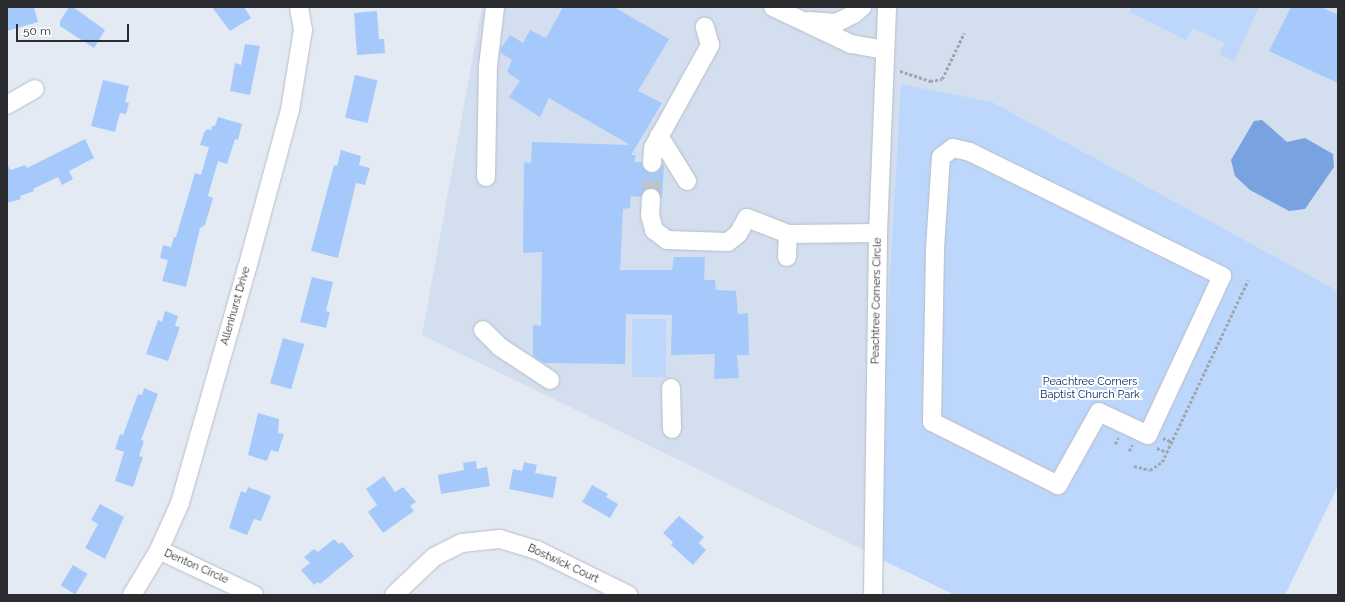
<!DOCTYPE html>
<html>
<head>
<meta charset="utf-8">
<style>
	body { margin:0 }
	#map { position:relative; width:1345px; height:602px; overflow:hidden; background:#e3eaf4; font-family:Raleway,sans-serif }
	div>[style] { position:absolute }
	.built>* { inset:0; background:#d3deee }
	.green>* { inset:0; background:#bdd7fc; transform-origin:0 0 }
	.water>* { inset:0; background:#78a2e0 }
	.building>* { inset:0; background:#a6c9fc; transform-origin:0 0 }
	.minor-tunnel>* { height:18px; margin-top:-9px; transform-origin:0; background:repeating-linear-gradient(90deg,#bec4cd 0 18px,transparent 0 27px) }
	.path>* { height:2.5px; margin-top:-1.25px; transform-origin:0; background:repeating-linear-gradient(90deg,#a0a6ad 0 3px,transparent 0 5px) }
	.roads { filter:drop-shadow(0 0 1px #b7bdc7) drop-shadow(0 0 1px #b7bdc7) }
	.minor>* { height:18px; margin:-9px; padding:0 9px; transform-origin:9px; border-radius:9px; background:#fff }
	span { translate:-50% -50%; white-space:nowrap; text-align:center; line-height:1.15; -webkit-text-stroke:4px #fff; paint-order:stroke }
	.street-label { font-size:11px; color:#2a2c30 }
	.park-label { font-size:11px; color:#032c62 }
	.frame { position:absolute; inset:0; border:8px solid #2a2c30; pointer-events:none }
	.scale { position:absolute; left:16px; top:24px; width:113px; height:18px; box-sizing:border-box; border:2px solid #2a2c30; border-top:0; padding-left:5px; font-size:12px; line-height:14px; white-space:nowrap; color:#2a2c30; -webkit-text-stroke:3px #fff; paint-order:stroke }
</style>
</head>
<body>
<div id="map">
	<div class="built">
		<i style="clip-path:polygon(482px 7px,1338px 7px,1338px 291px,992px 102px,874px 555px,422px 335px)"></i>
	</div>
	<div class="green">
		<i style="clip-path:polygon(1132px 7px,1259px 7px,1234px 62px,1219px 54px,1225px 43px,1193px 28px,1186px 40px,1130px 12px)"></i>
		<i style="clip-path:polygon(901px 84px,992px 102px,1338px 291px,1338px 486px,1285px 595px,955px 595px,874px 556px)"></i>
		<i style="left:632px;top:319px;width:34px;height:58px"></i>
	</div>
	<div class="water">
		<i style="clip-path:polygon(1262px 120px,1287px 142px,1305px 138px,1333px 154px,1334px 167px,1305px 209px,1289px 211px,1250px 190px,1235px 176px,1231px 160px,1254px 121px)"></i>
	</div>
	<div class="building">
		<i style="clip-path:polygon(7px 7px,34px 7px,38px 22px,7px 31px)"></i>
		<i style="clip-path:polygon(69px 7px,73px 7px,105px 30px,94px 48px,60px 26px,60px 21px)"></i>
		<i style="clip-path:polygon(212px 7px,244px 7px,251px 18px,230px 31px)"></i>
		<i style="clip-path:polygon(563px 7px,614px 7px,669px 39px,638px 91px,662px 103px,631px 155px,636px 155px,634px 162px,642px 162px,643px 168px,651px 173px,657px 172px,664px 164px,662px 199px,657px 189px,647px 188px,641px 197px,631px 196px,630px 208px,623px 209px,620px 270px,672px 270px,674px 257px,705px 257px,704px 280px,715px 280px,716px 290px,736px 291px,738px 314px,748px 313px,749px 355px,737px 355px,739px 378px,714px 379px,715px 354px,671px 355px,672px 315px,626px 314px,625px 364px,544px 363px,533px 356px,533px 325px,541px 326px,542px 252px,523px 253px,524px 162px,531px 163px,532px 142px,630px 145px,549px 98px,540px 117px,509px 97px,520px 81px,507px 72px,512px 60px,500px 52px,501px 48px,510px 35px,523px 43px,530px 30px,546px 38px)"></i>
		<i style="clip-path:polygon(1291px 7px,1321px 7px,1338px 15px,1338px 83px,1269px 51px)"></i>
		<i style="clip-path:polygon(377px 11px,379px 39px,384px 39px,385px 53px,357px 55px,354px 13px)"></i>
		<i style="clip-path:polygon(245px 44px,260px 46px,250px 95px,230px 91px,235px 63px,241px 65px)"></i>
		<i style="left:355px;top:75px;width:23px;height:44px;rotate:13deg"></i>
		<i style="clip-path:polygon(103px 80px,129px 86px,125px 102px,129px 103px,126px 114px,120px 113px,115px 132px,91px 126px)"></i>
		<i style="clip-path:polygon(218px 117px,242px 124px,238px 140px,235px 139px,227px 164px,218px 161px,208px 196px,213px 198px,205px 225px,200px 228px,186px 287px,162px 281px,168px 260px,160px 258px,163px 245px,171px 247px,174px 237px,176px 237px,195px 173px,201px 175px,209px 147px,200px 145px,204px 133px,207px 129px,211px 130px,212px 126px,215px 126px)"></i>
		<i style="clip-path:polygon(85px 139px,94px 158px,69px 171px,73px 179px,62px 185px,58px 177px,33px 189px,34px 191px,20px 196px,21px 199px,7px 203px,7px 165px,11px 170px,25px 165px,27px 168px)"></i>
		<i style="clip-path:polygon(341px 150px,361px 156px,359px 165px,370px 168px,365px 185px,356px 183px,338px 258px,311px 251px,334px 165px,337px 166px)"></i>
		<i style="clip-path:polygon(312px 277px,333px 282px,326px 311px,330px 312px,326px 328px,300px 322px)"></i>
		<i style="clip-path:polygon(165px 311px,178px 316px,175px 326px,180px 327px,168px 361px,146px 354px,158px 320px,162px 322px)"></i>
		<i style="left:283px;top:338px;width:22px;height:47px;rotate:16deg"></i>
		<i style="clip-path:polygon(144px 388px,158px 394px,141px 440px,144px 441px,139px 456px,143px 457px,133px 487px,115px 481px,124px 452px,115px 449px,120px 434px,123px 435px,138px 394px,142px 395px)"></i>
		<i style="clip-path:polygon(258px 413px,279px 419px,278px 433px,284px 434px,278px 452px,271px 450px,267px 461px,248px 455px)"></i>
		<i style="clip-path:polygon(476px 461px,477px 469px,487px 467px,490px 486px,441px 494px,438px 475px,464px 470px,463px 463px)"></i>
		<i style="clip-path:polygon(524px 462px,537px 465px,535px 473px,557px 477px,553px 498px,509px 489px,513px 469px,522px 471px)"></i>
		<i style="clip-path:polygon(384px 476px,395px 492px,403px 487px,416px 502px,410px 506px,414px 511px,383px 533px,368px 512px,377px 505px,366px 489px)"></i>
		<i style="clip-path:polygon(592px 485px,608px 494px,606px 497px,618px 504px,610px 518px,582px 502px)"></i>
		<i style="clip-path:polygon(248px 487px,271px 496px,261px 521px,254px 519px,247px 535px,229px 528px,241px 491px,246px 493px)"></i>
		<i style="clip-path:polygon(100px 504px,124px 517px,105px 559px,85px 548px,98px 524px,91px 520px)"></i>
		<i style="clip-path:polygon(679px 516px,704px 537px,699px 543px,706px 550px,693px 565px,671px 545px,673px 542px,663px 533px)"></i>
		<i style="clip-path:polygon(334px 539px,339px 544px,342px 542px,354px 556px,320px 584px,318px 582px,314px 585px,301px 570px,310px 563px,304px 557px,314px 549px,318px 552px)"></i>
		<i style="left:73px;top:565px;width:17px;height:24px;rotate:31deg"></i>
	</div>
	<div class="minor-tunnel">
		<i style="left:651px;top:198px;width:35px;rotate:-88deg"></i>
	</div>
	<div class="path">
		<i style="left:900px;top:71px;width:32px;rotate:18deg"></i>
		<i style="left:930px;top:81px;width:12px;rotate:-9deg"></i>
		<i style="left:942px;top:79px;width:51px;rotate:-64.4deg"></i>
		<i style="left:1163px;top:438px;width:10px;rotate:24deg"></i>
		<i style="left:1115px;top:444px;width:7px;rotate:-63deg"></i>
		<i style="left:1157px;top:448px;width:10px;rotate:24deg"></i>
		<i style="left:1129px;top:451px;width:7px;rotate:-63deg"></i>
		<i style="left:1134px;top:466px;width:16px;rotate:14deg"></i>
		<i style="left:1150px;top:470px;width:14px;rotate:-34deg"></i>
		<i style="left:1162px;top:462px;width:201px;rotate:-64.7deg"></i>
	</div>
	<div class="roads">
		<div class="minor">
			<i style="left:773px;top:7px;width:86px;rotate:25.4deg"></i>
			<i style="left:851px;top:44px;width:34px;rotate:10deg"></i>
			<i style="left:809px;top:21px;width:27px;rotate:4deg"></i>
			<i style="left:836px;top:23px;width:20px;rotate:-27deg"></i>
			<i style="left:854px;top:14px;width:11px;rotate:-41deg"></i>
			<i style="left:7px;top:105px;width:32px;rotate:-30deg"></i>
			<i style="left:659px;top:136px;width:53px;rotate:58.1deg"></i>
			<i style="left:953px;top:148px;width:17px;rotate:13deg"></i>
			<i style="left:970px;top:152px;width:281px;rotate:26.2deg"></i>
			<i style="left:1222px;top:276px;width:175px;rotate:115deg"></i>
			<i style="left:1148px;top:435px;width:54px;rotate:-154.9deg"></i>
			<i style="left:1099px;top:412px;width:84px;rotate:119.3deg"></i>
			<i style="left:1058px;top:485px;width:141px;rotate:-153.4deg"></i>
			<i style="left:932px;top:422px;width:173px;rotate:-89deg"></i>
			<i style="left:935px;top:249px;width:92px;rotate:-86.3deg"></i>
			<i style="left:941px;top:157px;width:15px;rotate:-37deg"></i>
			<i style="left:652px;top:163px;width:15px;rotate:-86deg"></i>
			<i style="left:653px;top:148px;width:118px;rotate:-61deg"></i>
			<i style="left:710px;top:45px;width:19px;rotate:-106deg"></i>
			<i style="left:486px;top:177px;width:111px;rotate:-89deg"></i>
			<i style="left:488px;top:66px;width:59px;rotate:-83.2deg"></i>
			<i style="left:651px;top:198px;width:17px;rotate:93deg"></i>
			<i style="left:650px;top:215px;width:16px;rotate:75deg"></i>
			<i style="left:654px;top:230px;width:16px;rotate:38deg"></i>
			<i style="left:667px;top:240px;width:61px;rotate:1.9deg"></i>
			<i style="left:728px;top:242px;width:13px;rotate:-39deg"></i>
			<i style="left:738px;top:234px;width:18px;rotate:-61deg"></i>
			<i style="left:747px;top:218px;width:44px;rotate:21.3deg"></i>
			<i style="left:788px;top:234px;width:90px;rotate:-0.6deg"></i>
			<i style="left:787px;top:257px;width:23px;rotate:-88deg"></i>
			<i style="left:483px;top:330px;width:24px;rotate:45deg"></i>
			<i style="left:500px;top:347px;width:60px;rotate:33.4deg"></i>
			<i style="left:671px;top:388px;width:41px;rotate:88.6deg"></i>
			<i style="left:159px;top:550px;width:105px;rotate:25.3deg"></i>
			<i style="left:132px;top:595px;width:52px;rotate:-59deg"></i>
			<i style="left:159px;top:550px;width:51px;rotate:-65.9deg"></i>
			<i style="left:180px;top:503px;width:244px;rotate:-74.1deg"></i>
			<i style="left:247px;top:268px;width:164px;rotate:-74.8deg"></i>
			<i style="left:290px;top:110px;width:81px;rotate:-80.8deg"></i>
			<i style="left:303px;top:30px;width:23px;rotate:-100deg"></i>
			<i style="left:394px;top:595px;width:55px;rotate:-43.5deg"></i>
			<i style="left:434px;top:557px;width:31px;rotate:-27deg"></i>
			<i style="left:462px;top:543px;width:38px;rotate:-6deg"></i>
			<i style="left:500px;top:539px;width:39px;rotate:17deg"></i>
			<i style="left:537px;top:550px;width:102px;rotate:26.3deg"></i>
			<i style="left:873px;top:595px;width:362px;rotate:-89.2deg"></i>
			<i style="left:878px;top:233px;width:226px;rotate:-87.7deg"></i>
		</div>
	</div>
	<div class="street-label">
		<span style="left:877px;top:301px;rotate:-89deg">Peachtree Corners Circle</span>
		<span style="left:236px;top:306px;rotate:-74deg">Allenhurst Drive</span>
		<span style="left:563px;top:564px;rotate:25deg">Bostwick Court</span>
		<span style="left:196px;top:567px;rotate:24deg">Denton Circle</span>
	</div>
	<div class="park-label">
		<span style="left:1090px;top:389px">Peachtree Corners<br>Baptist Church Park</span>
	</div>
	<div class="frame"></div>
	<div class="scale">50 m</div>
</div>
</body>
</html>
